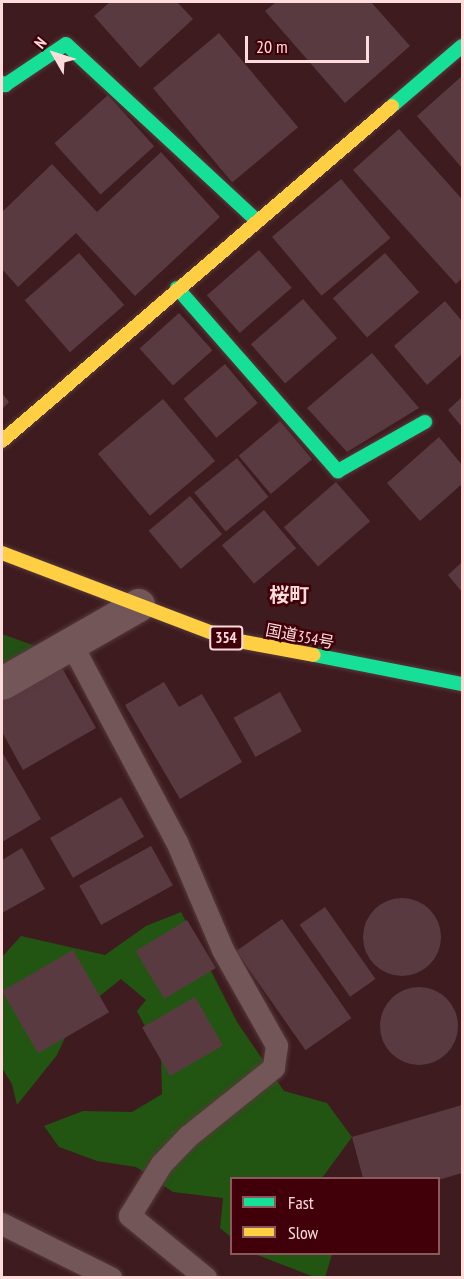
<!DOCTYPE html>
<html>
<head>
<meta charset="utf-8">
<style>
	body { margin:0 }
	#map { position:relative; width:464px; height:1279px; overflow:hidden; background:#3e1b1e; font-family:"PT Sans Narrow","Noto Sans JP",sans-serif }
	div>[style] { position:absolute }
	.green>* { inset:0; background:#215113 }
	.forest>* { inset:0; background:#215511 }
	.building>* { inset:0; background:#5a3a41; transform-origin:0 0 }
	.round { border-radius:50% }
	.roads { filter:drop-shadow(0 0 2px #56393b) drop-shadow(0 0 2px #56393b) }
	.lane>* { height:22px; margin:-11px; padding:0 11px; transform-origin:11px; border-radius:11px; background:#735758 }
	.street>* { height:33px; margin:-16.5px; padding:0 16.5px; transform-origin:16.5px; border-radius:16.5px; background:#735758 }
	.fast>* { height:14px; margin:-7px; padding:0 7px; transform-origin:7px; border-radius:7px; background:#16e098 }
	.slow>* { height:14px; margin:-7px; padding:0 7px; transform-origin:7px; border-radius:7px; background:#ffcf43 }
	span { translate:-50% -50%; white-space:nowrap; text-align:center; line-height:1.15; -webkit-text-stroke:5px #410009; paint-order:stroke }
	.shield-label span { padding:2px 4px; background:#410009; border:2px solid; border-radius:4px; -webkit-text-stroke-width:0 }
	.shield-label { font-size:15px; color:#fedcdb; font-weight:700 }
	.street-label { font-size:16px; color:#fedcdb }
	.quarter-label { font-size:20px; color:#fedcdb; font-weight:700 }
	.frame { position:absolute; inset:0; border:3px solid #fedcdb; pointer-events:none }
	.legend { position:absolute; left:230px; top:1177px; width:210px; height:78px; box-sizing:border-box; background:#410009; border:2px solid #8d585d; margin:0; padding:8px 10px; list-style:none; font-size:18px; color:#fedcdb }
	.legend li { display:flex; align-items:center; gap:12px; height:30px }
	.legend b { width:30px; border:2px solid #8d585d }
	.north { position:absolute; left:24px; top:24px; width:60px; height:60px; -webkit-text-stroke:4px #410009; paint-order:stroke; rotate:309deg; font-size:16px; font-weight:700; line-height:24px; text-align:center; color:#fedcdb }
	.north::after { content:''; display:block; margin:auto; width:21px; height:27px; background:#fedcdb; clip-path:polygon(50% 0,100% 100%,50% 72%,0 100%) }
	.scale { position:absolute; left:245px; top:36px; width:124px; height:27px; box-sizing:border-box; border:3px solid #fedcdb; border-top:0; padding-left:8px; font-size:18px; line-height:21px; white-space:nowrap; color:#fedcdb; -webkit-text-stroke:4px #410009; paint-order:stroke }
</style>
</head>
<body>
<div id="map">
	<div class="green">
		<i style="clip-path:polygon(2px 634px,41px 648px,2px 670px)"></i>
	</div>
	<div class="forest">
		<i style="clip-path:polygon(181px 912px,237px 1022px,284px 1091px,327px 1103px,352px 1137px,322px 1178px,231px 1178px,231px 1237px,220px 1228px,223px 1198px,173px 1192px,136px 1167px,97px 1161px,59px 1147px,44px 1126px,83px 1111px,132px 1112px,162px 1094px,161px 1057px,137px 1011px,146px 1000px,121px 979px,75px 1016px,57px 1055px,17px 1105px,12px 1084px,2px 1068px,2px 957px,21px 936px,105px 955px,146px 926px)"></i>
		<i style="clip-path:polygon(255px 1254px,332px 1254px,325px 1278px,314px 1277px)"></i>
	</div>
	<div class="building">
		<i style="clip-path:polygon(110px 2px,177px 2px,193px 19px,140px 68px,94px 16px)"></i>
		<i style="clip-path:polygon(276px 2px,371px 2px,410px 46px,345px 103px,265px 11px)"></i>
		<i style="left:219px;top:33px;width:123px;height:86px;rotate:50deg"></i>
		<i style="clip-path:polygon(462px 76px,462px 168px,417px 116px)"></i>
		<i style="left:108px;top:95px;width:69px;height:72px;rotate:48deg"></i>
		<i style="clip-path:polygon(399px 129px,462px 199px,462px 278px,456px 284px,353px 170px)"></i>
		<i style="clip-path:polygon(161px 152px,220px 217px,135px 296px,76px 233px,18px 287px,2px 269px,2px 212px,52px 164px,97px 212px)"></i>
		<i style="left:341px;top:179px;width:77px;height:90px;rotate:50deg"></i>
		<i style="left:259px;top:250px;width:50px;height:69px;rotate:49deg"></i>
		<i style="left:79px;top:253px;width:69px;height:72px;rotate:49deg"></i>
		<i style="left:385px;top:253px;width:52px;height:69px;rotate:49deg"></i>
		<i style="left:303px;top:299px;width:52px;height:69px;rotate:49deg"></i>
		<i style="clip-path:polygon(445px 301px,462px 321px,462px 354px,427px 385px,394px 346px)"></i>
		<i style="left:179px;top:313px;width:50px;height:53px;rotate:48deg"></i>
		<i style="clip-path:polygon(372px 353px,419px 408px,347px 452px,307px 408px)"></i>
		<i style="left:225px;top:364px;width:51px;height:54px;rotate:50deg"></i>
		<i style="clip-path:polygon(2px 393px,9px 402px,2px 409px)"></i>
		<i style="clip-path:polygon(462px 397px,462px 427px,448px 410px)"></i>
		<i style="left:163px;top:399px;width:81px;height:85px;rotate:50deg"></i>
		<i style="left:280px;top:421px;width:50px;height:54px;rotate:50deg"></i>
		<i style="clip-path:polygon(439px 437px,462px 465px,462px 484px,420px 521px,387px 483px)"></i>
		<i style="left:237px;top:458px;width:50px;height:55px;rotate:51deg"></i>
		<i style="left:336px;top:482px;width:52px;height:69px;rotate:49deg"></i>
		<i style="left:190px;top:496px;width:50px;height:54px;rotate:50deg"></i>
		<i style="left:264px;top:510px;width:50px;height:55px;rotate:50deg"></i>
		<i style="clip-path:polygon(462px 562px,462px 592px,448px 575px)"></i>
		<i style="clip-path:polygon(61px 666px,96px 728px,23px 770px,2px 732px,2px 700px)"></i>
		<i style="clip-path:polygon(164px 682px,179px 707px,202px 694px,242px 762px,180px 799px,125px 705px)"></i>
		<i style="left:280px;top:692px;width:45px;height:53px;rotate:61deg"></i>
		<i style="clip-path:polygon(2px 752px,41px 819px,2px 842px)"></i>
		<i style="left:121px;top:797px;width:46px;height:82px;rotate:60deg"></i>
		<i style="left:151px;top:846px;width:45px;height:82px;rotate:61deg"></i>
		<i style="clip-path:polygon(22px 848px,45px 889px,2px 913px,2px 860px)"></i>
		<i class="round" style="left:363px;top:898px;width:78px;height:78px"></i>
		<i style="left:325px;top:907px;width:88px;height:31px;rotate:55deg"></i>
		<i style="left:282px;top:919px;width:121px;height:56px;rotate:55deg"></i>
		<i style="left:187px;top:920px;width:56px;height:60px;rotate:59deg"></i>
		<i style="left:73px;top:950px;width:72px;height:82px;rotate:60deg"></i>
		<i class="round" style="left:380px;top:987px;width:78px;height:78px"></i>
		<i style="left:195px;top:997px;width:56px;height:61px;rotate:60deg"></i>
		<i style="clip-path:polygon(462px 1105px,462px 1173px,438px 1180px,363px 1178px,352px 1137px)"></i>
	</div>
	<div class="roads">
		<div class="lane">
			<i style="left:71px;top:643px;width:225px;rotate:62deg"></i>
			<i style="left:177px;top:842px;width:117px;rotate:66.9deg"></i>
			<i style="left:223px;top:950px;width:110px;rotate:60.6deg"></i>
			<i style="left:277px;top:1046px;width:22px;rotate:98deg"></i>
			<i style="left:274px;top:1068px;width:109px;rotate:141.3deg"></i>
			<i style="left:189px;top:1136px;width:39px;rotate:134deg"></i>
			<i style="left:162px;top:1164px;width:61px;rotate:121.6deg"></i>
			<i style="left:130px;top:1216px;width:98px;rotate:39.2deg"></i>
			<i style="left:2px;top:1224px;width:122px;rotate:26.4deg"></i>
		</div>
		<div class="street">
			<i style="left:2px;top:683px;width:157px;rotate:-29.8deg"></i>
		</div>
		<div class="fast">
			<i style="left:2px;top:83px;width:4px;rotate:34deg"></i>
			<i style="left:5px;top:85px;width:73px;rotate:-33.9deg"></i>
			<i style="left:66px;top:44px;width:260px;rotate:42.8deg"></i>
			<i style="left:392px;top:106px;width:92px;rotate:-40.6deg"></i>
			<i style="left:177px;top:288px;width:244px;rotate:48.7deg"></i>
			<i style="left:338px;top:471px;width:100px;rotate:-29.4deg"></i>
			<i style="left:314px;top:655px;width:151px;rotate:11.1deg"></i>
		</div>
		<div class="slow">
			<i style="left:2px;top:441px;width:514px;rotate:-40.66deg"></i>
			<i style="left:2px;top:553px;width:242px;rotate:20.8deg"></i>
			<i style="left:228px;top:639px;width:87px;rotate:10.5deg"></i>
		</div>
	</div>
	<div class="shield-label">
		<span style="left:226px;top:638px">354</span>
	</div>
	<div class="street-label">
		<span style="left:300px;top:636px;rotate:11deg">国道354号</span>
	</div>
	<div class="quarter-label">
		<span style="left:289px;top:595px">桜町</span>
	</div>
	<div class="frame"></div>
	<ul class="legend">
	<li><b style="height:8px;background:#16e098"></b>Fast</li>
	<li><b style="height:8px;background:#ffcf43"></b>Slow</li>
	</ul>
	<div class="north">N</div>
	<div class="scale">20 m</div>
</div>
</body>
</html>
